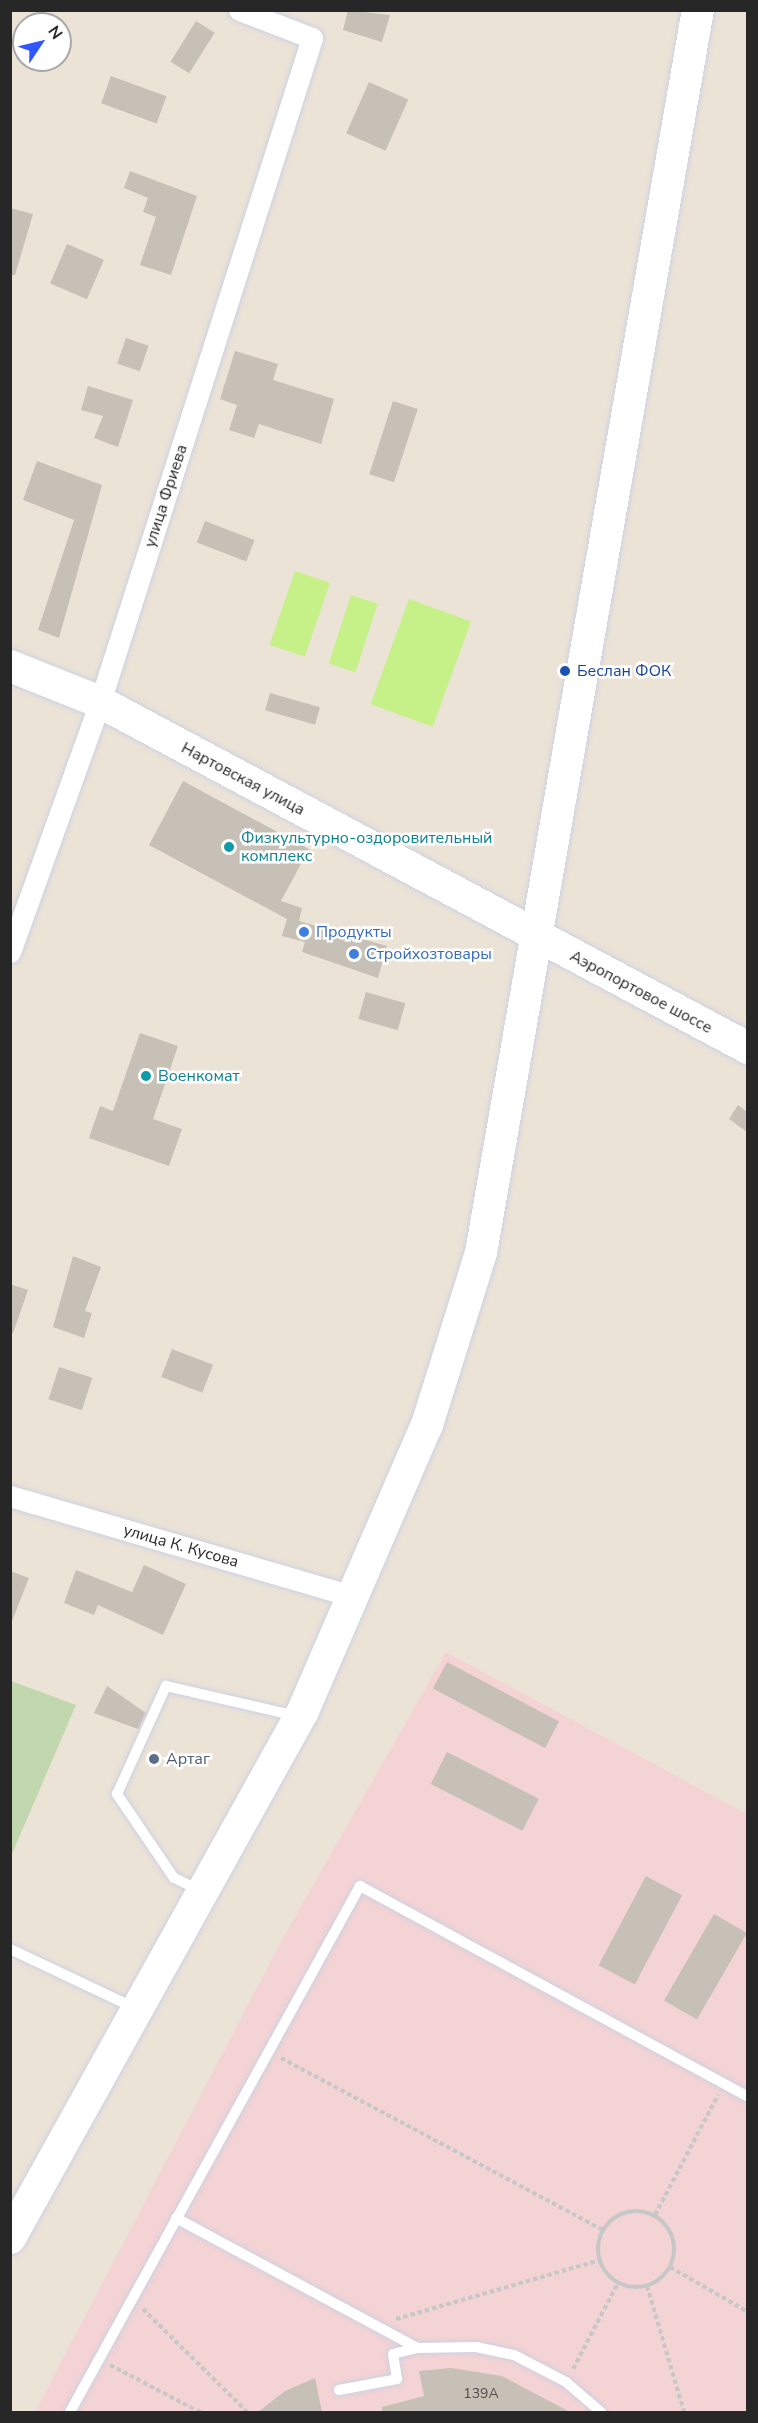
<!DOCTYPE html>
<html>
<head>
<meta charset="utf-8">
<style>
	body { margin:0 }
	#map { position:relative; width:758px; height:2423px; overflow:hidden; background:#ece3d7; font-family:"Nunito Sans",sans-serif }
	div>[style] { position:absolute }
	.medical>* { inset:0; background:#f4d3d4 }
	.cemetery>* { inset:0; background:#c1d7ad }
	.pitch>* { inset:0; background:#c5f188; transform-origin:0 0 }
	.building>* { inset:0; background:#c7c0b7; transform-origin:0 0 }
	.path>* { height:4px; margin-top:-2px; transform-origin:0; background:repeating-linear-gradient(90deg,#c7c7c7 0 4.5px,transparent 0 7.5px) }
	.path>.ring { margin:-2px; padding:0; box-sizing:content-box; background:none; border:4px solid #c7c7c7; border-radius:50% }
	.roads { filter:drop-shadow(0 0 2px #ccd1e2) drop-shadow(0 0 2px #ccd1e2) }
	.lane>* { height:10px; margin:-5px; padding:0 5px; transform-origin:5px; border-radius:5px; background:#fff }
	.street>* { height:21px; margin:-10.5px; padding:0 10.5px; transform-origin:10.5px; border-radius:10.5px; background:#fff }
	.secondary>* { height:32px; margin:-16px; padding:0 16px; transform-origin:16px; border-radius:16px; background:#fff }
	.dots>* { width:16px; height:16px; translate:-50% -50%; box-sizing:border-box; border:3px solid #fff; border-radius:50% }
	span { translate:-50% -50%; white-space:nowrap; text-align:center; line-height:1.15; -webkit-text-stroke:5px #fff; paint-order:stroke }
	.number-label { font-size:14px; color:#4f4d4b }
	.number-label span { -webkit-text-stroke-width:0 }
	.street-label { font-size:16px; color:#272727 }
	.transit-label { font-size:16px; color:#164399 }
	.left { translate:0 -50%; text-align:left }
	.culture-label { font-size:16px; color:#0d838f }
	.shop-label { font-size:16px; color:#366cbe }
	.service-label { font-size:16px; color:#4e5e75 }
	.frame { position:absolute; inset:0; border:12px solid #272727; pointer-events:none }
	.north { position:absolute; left:12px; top:12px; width:60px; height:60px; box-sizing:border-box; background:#fff; border:2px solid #a9a9a9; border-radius:50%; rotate:55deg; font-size:16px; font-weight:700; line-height:24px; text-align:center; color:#272727 }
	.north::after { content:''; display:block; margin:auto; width:21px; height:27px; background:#3158ff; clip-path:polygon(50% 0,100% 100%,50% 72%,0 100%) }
</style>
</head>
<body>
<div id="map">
	<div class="medical">
		<i style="clip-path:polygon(446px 1652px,747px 1814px,747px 2412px,35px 2412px,283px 1938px)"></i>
	</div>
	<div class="cemetery">
		<i style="clip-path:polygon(11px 1681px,76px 1705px,11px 1856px,10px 1681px)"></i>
	</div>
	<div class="pitch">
		<i style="left:295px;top:571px;width:37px;height:78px;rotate:19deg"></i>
		<i style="left:351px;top:595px;width:28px;height:72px;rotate:18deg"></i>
		<i style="left:409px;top:599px;width:66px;height:112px;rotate:20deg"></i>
	</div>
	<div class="building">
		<i style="clip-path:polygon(348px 10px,390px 15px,382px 42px,343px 30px)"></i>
		<i style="left:196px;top:21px;width:22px;height:48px;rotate:32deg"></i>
		<i style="left:111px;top:76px;width:59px;height:29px;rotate:20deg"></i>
		<i style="left:369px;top:82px;width:43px;height:56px;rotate:24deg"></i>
		<i style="clip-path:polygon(130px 171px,197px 196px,171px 275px,140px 265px,156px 217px,143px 212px,148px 198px,124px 188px)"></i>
		<i style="clip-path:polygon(10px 208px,33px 214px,15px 275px,10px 275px)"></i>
		<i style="left:67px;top:244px;width:40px;height:43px;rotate:23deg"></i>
		<i style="left:126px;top:338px;width:24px;height:27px;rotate:19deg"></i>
		<i style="clip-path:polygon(235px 351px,278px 364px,273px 380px,334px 399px,321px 444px,259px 424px,254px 438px,229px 430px,237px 405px,220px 399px)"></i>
		<i style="clip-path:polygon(88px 386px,133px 400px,118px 447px,94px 438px,103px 416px,81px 410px)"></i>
		<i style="left:393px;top:401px;width:26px;height:77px;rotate:18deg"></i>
		<i style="clip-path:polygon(37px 461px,102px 485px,59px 638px,38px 630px,74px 520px,23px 500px)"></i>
		<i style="left:205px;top:521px;width:53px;height:23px;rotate:21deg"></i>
		<i style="left:270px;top:693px;width:52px;height:18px;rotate:16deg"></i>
		<i style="clip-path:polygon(183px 781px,309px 849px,281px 901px,302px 908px,299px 921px,387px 946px,378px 978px,302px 952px,305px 942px,282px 936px,287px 919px,149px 845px)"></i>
		<i style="left:366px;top:992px;width:41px;height:28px;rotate:16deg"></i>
		<i style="clip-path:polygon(140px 1033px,178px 1046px,153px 1119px,182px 1129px,169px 1166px,89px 1138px,100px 1106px,113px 1111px)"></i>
		<i style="clip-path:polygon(738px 1105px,747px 1112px,747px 1132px,729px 1119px)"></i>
		<i style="clip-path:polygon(73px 1256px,101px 1267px,85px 1311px,92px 1313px,84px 1338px,53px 1327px)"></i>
		<i style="clip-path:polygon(10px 1284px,28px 1290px,13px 1333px,10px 1332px)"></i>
		<i style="left:172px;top:1349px;width:44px;height:30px;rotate:21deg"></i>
		<i style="left:59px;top:1367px;width:35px;height:34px;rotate:18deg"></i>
		<i style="clip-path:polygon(144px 1565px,186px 1584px,163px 1635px,98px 1605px,94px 1615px,64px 1603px,76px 1570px,132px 1592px)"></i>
		<i style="clip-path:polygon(10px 1571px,29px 1578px,12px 1621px,10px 1621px)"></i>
		<i style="left:447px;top:1662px;width:127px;height:30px;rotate:28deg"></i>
		<i style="clip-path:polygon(107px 1686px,146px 1713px,138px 1729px,94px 1713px)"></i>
		<i style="left:447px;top:1752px;width:103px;height:36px;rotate:27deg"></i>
		<i style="left:646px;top:1876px;width:41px;height:101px;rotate:28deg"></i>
		<i style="left:714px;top:1914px;width:38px;height:100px;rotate:30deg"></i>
		<i style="clip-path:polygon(451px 2368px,502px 2376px,570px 2412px,382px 2412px,382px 2407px,424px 2396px,419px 2371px)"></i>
		<i style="clip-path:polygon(315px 2378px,322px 2412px,258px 2412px,285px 2391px)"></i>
	</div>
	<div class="path">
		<i style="left:281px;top:2058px;width:365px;rotate:28.1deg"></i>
		<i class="ring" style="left:598px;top:2211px;width:72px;height:72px"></i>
		<i style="left:655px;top:2215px;width:136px;rotate:-62.3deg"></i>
		<i style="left:670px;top:2267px;width:90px;rotate:30deg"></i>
		<i style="left:647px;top:2286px;width:131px;rotate:73.6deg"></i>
		<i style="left:143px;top:2309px;width:146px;rotate:44.7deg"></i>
		<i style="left:396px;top:2319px;width:212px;rotate:-16.1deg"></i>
		<i style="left:110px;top:2365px;width:102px;rotate:27.6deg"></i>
		<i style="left:573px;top:2369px;width:97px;rotate:-62.4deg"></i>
	</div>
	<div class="roads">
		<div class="lane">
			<i style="left:201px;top:1891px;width:30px;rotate:-154deg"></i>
			<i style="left:174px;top:1878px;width:102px;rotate:-124.2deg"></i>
			<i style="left:117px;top:1794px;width:119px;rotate:-65.6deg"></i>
			<i style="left:166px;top:1686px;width:134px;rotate:12.9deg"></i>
			<i style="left:10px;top:1949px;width:138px;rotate:25.3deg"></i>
			<i style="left:176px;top:2218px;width:274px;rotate:28.3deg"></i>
			<i style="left:417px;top:2348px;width:59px;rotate:-1deg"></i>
			<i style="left:476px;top:2347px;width:39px;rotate:12deg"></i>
			<i style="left:514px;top:2355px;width:59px;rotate:27.4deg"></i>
			<i style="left:566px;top:2382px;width:46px;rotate:40.6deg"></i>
			<i style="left:339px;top:2390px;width:59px;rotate:-10.7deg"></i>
			<i style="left:397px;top:2379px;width:25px;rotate:-99deg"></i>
			<i style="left:393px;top:2354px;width:25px;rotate:-14deg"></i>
			<i style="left:70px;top:2412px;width:601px;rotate:-61.13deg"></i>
			<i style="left:360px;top:1886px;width:442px;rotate:28.5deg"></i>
		</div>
		<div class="street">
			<i style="left:10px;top:952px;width:266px;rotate:-70.2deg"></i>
			<i style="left:100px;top:702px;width:697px;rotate:-72.29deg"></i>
			<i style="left:312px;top:38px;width:78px;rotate:-159deg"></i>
			<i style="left:10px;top:1496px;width:355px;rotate:16.3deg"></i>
		</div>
		<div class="secondary">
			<i style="left:10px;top:666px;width:97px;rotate:21.8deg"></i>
			<i style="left:100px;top:702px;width:735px;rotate:28.1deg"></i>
			<i style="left:10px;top:2238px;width:603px;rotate:-60.93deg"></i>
			<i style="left:303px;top:1711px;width:312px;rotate:-66.6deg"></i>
			<i style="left:427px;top:1425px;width:180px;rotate:-72.6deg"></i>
			<i style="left:481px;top:1253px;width:1262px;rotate:-80.1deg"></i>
		</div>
	</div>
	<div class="dots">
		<i style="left:565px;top:671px;background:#1a4fb4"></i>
		<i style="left:229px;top:847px;background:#0f9aa8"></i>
		<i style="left:304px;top:932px;background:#3f7fe0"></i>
		<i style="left:354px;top:954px;background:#3f7fe0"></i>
		<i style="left:146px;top:1076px;background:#0f9aa8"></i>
		<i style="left:154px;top:1759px;background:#5c6f8a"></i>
	</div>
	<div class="number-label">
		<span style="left:481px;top:2394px">139А</span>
	</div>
	<div class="street-label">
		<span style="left:166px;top:496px;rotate:-72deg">улица Фриева</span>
		<span style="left:243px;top:779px;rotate:28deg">Нартовская улица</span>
		<span style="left:641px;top:992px;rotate:28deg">Аэропортовое шоссе</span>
		<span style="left:181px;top:1546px;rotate:16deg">улица К. Кусова</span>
	</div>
	<div class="transit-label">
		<span class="left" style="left:577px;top:671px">Беслан ФОК</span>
	</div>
	<div class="culture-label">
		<span class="left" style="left:241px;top:847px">Физкультурно-оздоровительный<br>комплекс</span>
		<span class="left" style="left:158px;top:1076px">Военкомат</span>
	</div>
	<div class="shop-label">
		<span class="left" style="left:316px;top:932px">Продукты</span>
		<span class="left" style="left:366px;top:954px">Стройхозтовары</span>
	</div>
	<div class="service-label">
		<span class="left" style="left:166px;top:1759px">Артаг</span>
	</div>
	<div class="frame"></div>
	<div class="north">N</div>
</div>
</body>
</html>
